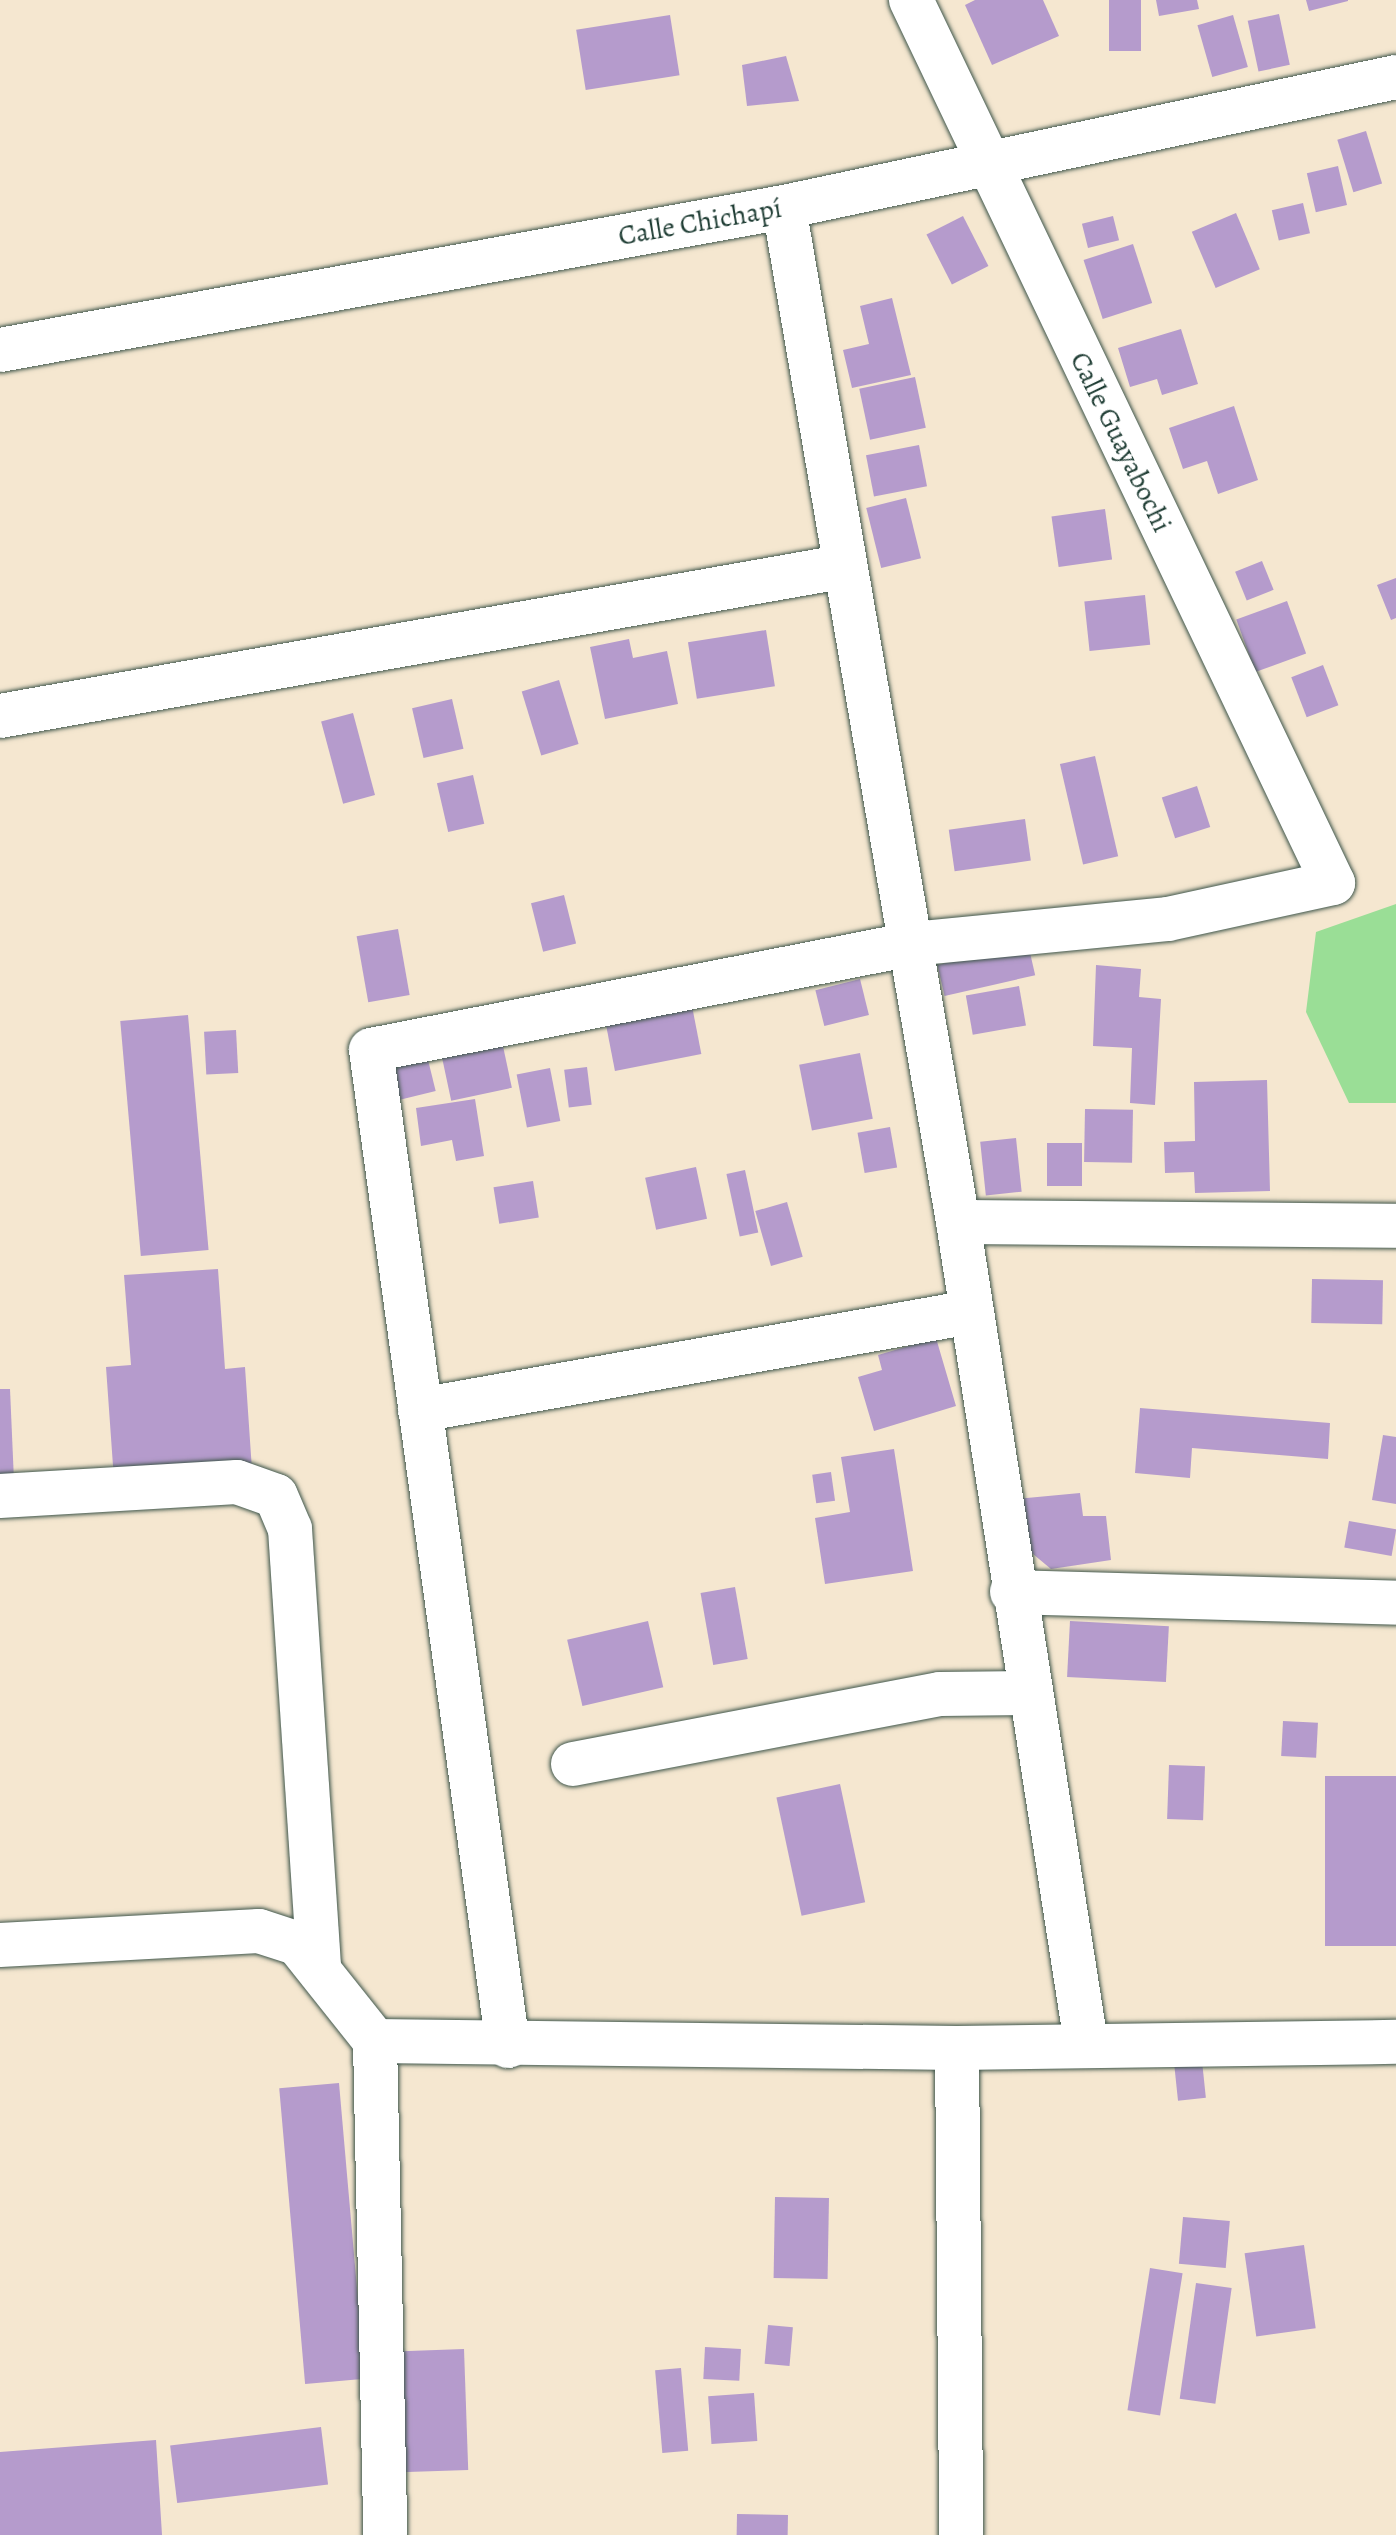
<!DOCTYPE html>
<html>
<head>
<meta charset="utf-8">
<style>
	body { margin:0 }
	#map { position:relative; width:1396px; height:2535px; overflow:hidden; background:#f5e7d0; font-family:Alegreya,serif }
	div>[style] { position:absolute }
	.green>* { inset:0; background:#9ade96 }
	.building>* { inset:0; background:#b59bcc; transform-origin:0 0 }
	.roads { filter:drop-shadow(0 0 2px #3f564b) drop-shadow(0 0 2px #3f564b) }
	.minor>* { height:44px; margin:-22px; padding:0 22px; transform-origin:22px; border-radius:22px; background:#fff }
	span { translate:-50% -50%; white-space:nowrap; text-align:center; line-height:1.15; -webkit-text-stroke:7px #fff; paint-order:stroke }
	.street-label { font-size:28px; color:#1f3d34 }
</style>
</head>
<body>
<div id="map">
	<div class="green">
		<i style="clip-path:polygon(1396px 904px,1396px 1103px,1349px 1103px,1306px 1012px,1316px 932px)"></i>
	</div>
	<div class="building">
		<i style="clip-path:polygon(975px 0,1043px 0,1059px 36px,992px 65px,965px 5px)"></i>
		<i style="left:1109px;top:0;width:32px;height:51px"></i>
		<i style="clip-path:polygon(1156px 0,1197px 0,1199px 9px,1159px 16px)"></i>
		<i style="clip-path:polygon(1306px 0,1348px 0,1348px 1px,1309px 11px)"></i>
		<i style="left:1279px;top:14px;width:52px;height:32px;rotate:78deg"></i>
		<i style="left:670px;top:15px;width:61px;height:95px;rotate:81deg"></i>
		<i style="left:1233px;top:15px;width:54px;height:37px;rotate:74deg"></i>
		<i style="clip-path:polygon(786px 56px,799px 101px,747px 106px,742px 65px)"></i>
		<i style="left:1366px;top:131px;width:55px;height:30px;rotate:73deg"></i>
		<i style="left:1338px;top:166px;width:40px;height:32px;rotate:77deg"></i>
		<i style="left:1303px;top:203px;width:31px;height:32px;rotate:77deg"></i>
		<i style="left:1236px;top:213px;width:61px;height:48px;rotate:67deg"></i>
		<i style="left:963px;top:216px;width:56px;height:41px;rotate:63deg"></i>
		<i style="left:1113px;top:216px;width:25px;height:32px;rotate:76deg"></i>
		<i style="left:1133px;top:244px;width:62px;height:52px;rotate:72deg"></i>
		<i style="clip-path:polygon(892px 298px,911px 375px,852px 388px,843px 350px,869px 344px,860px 306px)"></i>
		<i style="clip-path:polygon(1181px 329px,1198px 384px,1162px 395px,1157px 379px,1130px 387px,1118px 348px)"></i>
		<i style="left:915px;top:377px;width:52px;height:57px;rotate:78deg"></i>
		<i style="clip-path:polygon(1234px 406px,1258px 480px,1218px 494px,1207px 461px,1183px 469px,1169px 428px)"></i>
		<i style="left:919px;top:445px;width:42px;height:54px;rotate:79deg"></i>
		<i style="left:906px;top:498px;width:62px;height:41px;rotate:76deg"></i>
		<i style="left:1105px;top:509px;width:51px;height:54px;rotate:82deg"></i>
		<i style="left:1262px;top:561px;width:31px;height:29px;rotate:68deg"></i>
		<i style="clip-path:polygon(1396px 578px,1396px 618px,1391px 620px,1377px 585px)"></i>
		<i style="left:1145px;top:595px;width:50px;height:61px;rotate:84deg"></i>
		<i style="left:1287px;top:601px;width:56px;height:54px;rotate:70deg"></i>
		<i style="left:766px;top:630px;width:57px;height:79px;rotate:81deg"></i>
		<i style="clip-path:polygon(629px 639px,633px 658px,667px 651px,678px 704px,605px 719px,590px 647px)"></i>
		<i style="left:1323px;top:665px;width:43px;height:34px;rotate:69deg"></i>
		<i style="left:559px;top:680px;width:67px;height:39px;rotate:73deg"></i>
		<i style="left:452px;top:699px;width:51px;height:41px;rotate:77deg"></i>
		<i style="left:353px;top:713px;width:85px;height:33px;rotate:75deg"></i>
		<i style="left:1095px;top:756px;width:103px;height:36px;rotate:77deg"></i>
		<i style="left:473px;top:775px;width:50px;height:37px;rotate:77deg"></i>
		<i style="left:1197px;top:786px;width:43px;height:37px;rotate:72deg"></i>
		<i style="left:1025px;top:819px;width:42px;height:77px;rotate:82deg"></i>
		<i style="left:564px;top:895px;width:50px;height:34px;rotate:76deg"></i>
		<i style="left:398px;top:929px;width:67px;height:42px;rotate:80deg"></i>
		<i style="left:1028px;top:944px;width:32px;height:93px;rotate:77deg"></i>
		<i style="clip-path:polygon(1096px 965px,1141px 969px,1139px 997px,1161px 999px,1155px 1105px,1130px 1103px,1132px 1048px,1093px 1046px)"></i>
		<i style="left:860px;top:979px;width:37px;height:46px;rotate:76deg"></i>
		<i style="left:1019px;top:986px;width:40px;height:54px;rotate:80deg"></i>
		<i style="left:692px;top:1006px;width:49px;height:88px;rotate:79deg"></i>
		<i style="left:188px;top:1015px;width:236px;height:68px;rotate:85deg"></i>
		<i style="left:236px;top:1030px;width:43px;height:32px;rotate:87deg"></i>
		<i style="left:500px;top:1032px;width:57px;height:62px;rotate:78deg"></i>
		<i style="left:860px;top:1053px;width:67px;height:62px;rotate:79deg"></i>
		<i style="left:427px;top:1056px;width:36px;height:40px;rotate:76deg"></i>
		<i style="left:587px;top:1067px;width:38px;height:23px;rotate:83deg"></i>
		<i style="left:550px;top:1068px;width:54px;height:34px;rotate:79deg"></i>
		<i style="clip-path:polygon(1267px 1080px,1270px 1191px,1195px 1193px,1194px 1172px,1165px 1173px,1164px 1142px,1195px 1141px,1194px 1082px)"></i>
		<i style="clip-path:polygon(475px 1099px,484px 1156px,456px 1161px,452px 1140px,421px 1146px,416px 1108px)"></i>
		<i style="left:1085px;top:1109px;width:48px;height:53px;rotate:1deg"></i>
		<i style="left:890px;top:1127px;width:41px;height:33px;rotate:80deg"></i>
		<i style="left:1016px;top:1138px;width:54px;height:36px;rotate:84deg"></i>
		<i style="left:1047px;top:1143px;width:35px;height:43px"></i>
		<i style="left:696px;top:1167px;width:53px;height:52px;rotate:78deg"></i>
		<i style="left:745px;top:1170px;width:64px;height:19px;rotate:78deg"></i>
		<i style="left:533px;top:1181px;width:37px;height:40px;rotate:81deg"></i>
		<i style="left:787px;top:1202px;width:57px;height:33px;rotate:74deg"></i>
		<i style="clip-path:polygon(218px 1269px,225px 1369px,245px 1367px,252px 1470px,114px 1480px,106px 1367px,131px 1365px,124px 1275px)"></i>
		<i style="left:1312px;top:1279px;width:71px;height:44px;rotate:1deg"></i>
		<i style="clip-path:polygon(936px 1338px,956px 1406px,874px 1431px,858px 1377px,882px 1370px,878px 1355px)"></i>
		<i style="clip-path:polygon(0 1389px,10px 1389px,14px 1481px,0 1482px)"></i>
		<i style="clip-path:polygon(1140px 1408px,1330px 1423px,1328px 1459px,1192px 1448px,1190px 1478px,1135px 1473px)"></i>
		<i style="clip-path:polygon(1383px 1435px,1396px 1437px,1396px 1504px,1372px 1500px)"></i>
		<i style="clip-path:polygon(894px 1449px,913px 1571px,825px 1584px,815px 1518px,850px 1512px,841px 1457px)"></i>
		<i style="left:831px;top:1472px;width:29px;height:19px;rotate:82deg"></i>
		<i style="clip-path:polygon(1080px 1493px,1083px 1516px,1106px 1516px,1111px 1560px,1051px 1569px,1021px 1544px,1016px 1499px)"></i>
		<i style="left:1349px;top:1521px;width:48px;height:27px;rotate:10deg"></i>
		<i style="left:735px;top:1587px;width:73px;height:35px;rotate:80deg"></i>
		<i style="left:648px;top:1621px;width:68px;height:83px;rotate:77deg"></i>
		<i style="left:1070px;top:1621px;width:99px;height:56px;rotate:3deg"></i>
		<i style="left:1283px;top:1721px;width:35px;height:35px;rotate:3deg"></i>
		<i style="left:1169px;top:1765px;width:36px;height:54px;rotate:2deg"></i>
		<i style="left:1396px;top:1776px;width:170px;height:71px;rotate:90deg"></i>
		<i style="left:840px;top:1784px;width:121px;height:65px;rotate:78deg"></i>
		<i style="left:1202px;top:2061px;width:37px;height:28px;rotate:84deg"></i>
		<i style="left:339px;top:2083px;width:297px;height:60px;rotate:85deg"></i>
		<i style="left:775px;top:2197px;width:54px;height:81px;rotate:1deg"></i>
		<i style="left:1183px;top:2217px;width:47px;height:47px;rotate:5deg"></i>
		<i style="left:1304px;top:2245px;width:84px;height:60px;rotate:82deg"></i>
		<i style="left:1150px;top:2268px;width:33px;height:144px;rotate:9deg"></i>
		<i style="left:1196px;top:2283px;width:36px;height:117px;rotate:8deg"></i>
		<i style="left:768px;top:2325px;width:25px;height:39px;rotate:5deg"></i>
		<i style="left:705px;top:2347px;width:36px;height:32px;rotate:3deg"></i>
		<i style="left:464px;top:2349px;width:121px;height:76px;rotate:88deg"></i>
		<i style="left:681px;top:2368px;width:83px;height:26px;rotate:85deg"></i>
		<i style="left:754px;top:2393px;width:48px;height:46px;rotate:86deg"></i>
		<i style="left:321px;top:2427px;width:58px;height:152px;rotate:83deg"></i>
		<i style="clip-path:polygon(156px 2440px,162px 2535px,0 2535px,0 2452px)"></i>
		<i style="left:737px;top:2514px;width:51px;height:21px;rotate:1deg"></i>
	</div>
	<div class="roads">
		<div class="minor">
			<i style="left:784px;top:207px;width:1030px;rotate:80.27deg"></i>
			<i style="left:958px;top:1222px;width:831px;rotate:81.14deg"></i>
			<i style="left:0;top:350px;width:797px;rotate:-10.34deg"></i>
			<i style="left:784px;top:207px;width:626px;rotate:-11.99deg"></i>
			<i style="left:0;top:716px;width:854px;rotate:-10.05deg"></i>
			<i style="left:958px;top:1222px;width:438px;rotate:0.5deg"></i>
			<i style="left:420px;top:1410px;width:560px;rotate:-10.09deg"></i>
			<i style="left:0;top:1496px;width:237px;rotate:-3.4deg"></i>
			<i style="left:237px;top:1482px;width:41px;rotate:19.7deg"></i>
			<i style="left:276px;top:1496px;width:36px;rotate:67deg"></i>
			<i style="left:290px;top:1529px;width:440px;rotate:86.2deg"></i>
			<i style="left:1012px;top:1592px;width:384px;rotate:1.6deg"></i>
			<i style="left:573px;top:1764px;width:374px;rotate:-10.8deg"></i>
			<i style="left:940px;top:1694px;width:88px;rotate:-0.7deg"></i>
			<i style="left:0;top:1945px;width:259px;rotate:-3.1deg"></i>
			<i style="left:259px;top:1931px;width:40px;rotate:18deg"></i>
			<i style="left:297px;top:1943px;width:125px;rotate:51.5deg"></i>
			<i style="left:375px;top:2041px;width:582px;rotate:0.69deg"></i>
			<i style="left:957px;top:2048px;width:439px;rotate:-0.8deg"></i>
			<i style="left:375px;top:2041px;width:494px;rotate:88.8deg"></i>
			<i style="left:508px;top:2046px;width:1005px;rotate:-97.83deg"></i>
			<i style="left:371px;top:1050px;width:551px;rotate:-11.09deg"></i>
			<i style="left:912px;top:944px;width:257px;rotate:-5.6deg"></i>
			<i style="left:1168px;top:919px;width:169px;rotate:-12.3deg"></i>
			<i style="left:1333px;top:883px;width:979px;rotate:-115.54deg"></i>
			<i style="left:957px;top:2048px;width:487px;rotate:89.5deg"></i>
		</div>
	</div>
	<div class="street-label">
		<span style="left:700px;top:222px;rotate:-10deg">Calle Chichapí</span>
		<span style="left:1121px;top:442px;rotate:64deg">Calle Guayabochi</span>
	</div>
</div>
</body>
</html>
